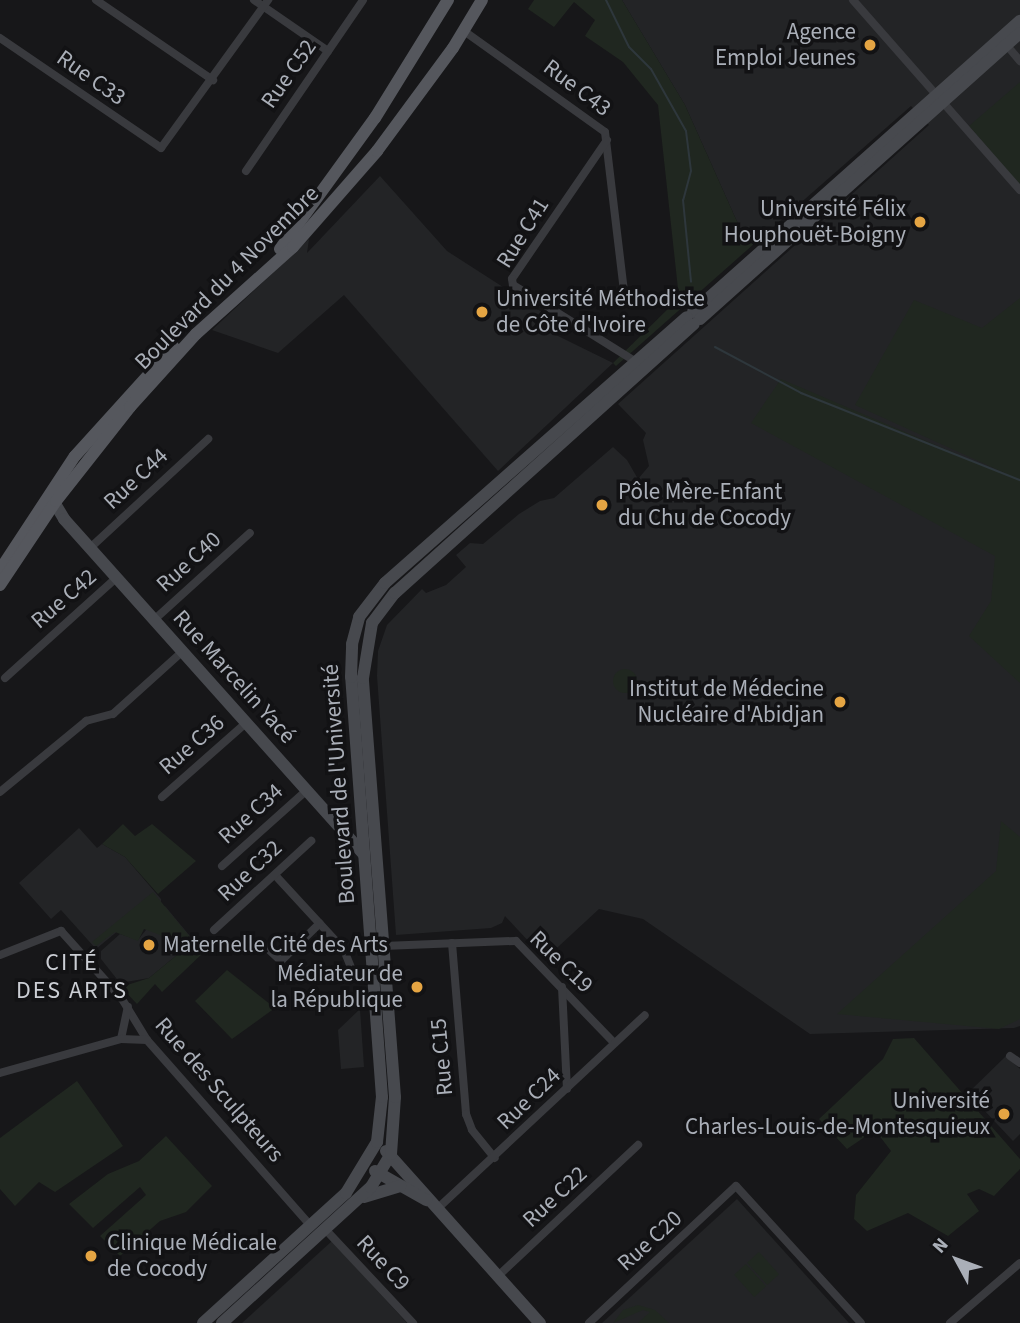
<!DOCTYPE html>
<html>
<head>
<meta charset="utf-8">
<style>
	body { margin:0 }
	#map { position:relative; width:1020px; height:1323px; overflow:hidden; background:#171719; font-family:"Source Sans 3",sans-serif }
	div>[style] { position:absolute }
	.built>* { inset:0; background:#232426 }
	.green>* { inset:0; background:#202720; transform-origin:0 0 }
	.round { border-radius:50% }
	.stream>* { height:2px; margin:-1px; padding:0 1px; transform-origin:1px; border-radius:1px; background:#2e373c }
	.street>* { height:8px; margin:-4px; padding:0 4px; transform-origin:4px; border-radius:4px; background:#393a3e }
	.secondary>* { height:12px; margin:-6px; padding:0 6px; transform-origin:6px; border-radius:6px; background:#47494e }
	.primary>* { height:12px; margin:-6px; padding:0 6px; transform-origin:6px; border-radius:6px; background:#55575d }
	.dots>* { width:19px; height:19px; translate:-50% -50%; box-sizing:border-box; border:4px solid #121214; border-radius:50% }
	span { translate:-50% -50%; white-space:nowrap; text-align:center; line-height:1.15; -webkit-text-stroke:7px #121214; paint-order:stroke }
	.poi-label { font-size:23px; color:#aaafb8 }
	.right { translate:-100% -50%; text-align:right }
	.left { translate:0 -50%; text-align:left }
	.street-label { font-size:23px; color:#aaafb8 }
	.neighbourhood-label { font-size:24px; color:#cbced4; letter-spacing:2px }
	.north { position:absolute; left:922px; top:1225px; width:70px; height:70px; -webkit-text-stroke:5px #121214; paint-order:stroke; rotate:311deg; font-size:19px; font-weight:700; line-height:28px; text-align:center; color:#aaafb8 }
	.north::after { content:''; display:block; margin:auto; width:24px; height:32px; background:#aaafb8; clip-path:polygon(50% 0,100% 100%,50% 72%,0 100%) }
</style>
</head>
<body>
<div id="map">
	<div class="built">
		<i style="clip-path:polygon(622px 0,1020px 0,1020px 1026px,1014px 1028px,810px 1034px,643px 919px,599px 909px,545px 959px,505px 916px,502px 923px,491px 928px,396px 935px,377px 676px,378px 651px,387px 625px,422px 589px,426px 593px,446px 585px,466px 567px,456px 555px,470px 543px,483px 544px,519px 514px,540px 501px,554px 498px,613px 447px,627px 460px,638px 479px,649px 466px,643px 440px,646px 433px,618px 404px,929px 125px,911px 106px,755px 243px,743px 235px,685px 105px)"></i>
		<i style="clip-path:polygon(380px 176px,447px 251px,562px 325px,556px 335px,613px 363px,498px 471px,344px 295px,278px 353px,212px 330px,309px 239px,307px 253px)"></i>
		<i style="clip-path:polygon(79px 828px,97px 848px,102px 844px,125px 857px,161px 899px,161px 903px,131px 920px,96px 949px,61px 910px,51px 919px,19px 883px)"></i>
		<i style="clip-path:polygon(165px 906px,194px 941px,149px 978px,120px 983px,101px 959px,101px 951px,120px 934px,138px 940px)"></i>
		<i style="clip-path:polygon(360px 1009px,364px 1067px,341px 1069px,338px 1030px)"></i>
		<i style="clip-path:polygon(1006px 1056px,1020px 1069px,1020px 1134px,1013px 1141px,968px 1093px)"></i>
		<i style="clip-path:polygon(737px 1199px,849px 1323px,602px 1323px)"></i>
		<i style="clip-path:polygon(332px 1241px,407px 1323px,242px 1323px)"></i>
	</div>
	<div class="green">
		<i style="clip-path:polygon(534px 0,622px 0,685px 105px,743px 235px,755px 243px,616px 366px,613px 363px,679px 298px,658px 105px,623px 62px,585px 36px,595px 20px,574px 2px,554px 27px,528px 9px)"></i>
		<i style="clip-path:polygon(1020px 82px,1020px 185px,969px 126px)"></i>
		<i style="clip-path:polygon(1020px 298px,1020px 480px,855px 405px,914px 300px,982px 328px)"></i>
		<i style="clip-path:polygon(781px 379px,1020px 481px,1020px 683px,969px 636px,991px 601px,995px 556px,751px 423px)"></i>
		<i class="round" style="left:613px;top:669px;width:24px;height:24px"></i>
		<i style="clip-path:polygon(1001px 821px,1020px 837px,1020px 1019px,999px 1029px,837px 1014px,996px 871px)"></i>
		<i style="clip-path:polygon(123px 824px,135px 836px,152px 824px,196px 861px,158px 894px,125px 857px,102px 844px)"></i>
		<i style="clip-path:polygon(153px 892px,203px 953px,162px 992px,155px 984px,137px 1004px,121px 987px,149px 978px,177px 955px,160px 935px,144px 929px,138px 941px,115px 932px,96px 946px,92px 942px)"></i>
		<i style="clip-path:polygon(227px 970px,275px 1008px,232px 1039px,195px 1001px)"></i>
		<i style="clip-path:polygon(914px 1038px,1020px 1159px,1020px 1169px,994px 1196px,979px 1189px,967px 1194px,979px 1211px,948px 1236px,908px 1213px,867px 1231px,854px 1219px,856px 1195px,891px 1151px,875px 1130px,847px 1149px,819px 1119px,883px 1059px,893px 1039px)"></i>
		<i style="clip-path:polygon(77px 1081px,123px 1146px,55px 1192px,39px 1182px,15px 1206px,0 1189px,0 1138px)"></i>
		<i style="clip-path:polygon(166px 1136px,212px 1186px,186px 1212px,160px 1221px,120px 1256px,100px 1236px,146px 1195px,140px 1187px,93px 1228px,69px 1204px,108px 1174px,139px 1161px)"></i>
		<i style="left:759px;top:1252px;width:30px;height:16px;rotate:48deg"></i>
		<i style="left:746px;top:1264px;width:30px;height:16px;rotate:48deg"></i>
		<i style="clip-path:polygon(638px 1305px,655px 1310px,669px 1323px,638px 1323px,650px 1312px,643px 1310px,613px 1323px,623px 1310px)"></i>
	</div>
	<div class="stream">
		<i style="left:606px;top:0;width:52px;rotate:63.9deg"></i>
		<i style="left:629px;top:47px;width:31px;rotate:45deg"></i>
		<i style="left:651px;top:69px;width:71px;rotate:60.6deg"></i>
		<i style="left:686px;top:131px;width:40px;rotate:82.9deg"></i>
		<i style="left:691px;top:171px;width:30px;rotate:105deg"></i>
		<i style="left:683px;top:200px;width:82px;rotate:84.4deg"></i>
		<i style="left:715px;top:347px;width:98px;rotate:28.1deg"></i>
		<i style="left:801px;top:393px;width:236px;rotate:21.7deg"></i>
	</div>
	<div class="street">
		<i style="left:96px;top:0;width:142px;rotate:34.4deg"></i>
		<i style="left:254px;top:0;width:90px;rotate:34.6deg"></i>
		<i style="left:853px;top:0;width:253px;rotate:48.7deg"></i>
		<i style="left:464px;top:31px;width:173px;rotate:35.6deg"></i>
		<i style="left:605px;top:132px;width:161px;rotate:83.2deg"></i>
		<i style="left:0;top:38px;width:195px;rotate:34.3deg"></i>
		<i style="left:161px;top:148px;width:183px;rotate:-54.1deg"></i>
		<i style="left:1004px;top:42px;width:25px;rotate:50deg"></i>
		<i style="left:607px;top:140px;width:168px;rotate:124.4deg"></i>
		<i style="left:512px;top:279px;width:6px;rotate:81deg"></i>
		<i style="left:513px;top:285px;width:147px;rotate:32deg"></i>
		<i style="left:246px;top:171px;width:207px;rotate:-55.6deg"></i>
		<i style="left:90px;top:548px;width:161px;rotate:-42.7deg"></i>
		<i style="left:155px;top:619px;width:128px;rotate:-42.2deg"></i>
		<i style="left:5px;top:678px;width:151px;rotate:-42deg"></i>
		<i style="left:0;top:792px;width:112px;rotate:-39.5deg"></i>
		<i style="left:86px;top:721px;width:28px;rotate:-15deg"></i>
		<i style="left:113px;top:714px;width:94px;rotate:-42deg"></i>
		<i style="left:162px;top:797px;width:113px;rotate:-41.4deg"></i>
		<i style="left:222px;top:866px;width:114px;rotate:-41.8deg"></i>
		<i style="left:275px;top:875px;width:102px;rotate:47.4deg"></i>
		<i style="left:344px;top:950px;width:29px;rotate:68deg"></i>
		<i style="left:355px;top:977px;width:19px;rotate:9deg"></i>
		<i style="left:214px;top:930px;width:132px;rotate:-42.5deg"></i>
		<i style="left:452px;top:943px;width:172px;rotate:85.3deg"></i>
		<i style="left:466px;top:1114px;width:17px;rotate:69deg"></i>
		<i style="left:472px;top:1130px;width:36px;rotate:51deg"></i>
		<i style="left:265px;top:946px;width:22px;rotate:43deg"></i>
		<i style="left:281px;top:961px;width:54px;rotate:-44.3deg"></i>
		<i style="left:383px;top:946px;width:133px;rotate:-2.2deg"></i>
		<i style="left:516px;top:941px;width:141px;rotate:46.1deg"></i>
		<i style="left:0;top:955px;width:66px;rotate:-21.5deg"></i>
		<i style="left:61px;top:931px;width:91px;rotate:48.1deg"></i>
		<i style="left:122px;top:999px;width:48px;rotate:58.6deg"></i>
		<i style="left:147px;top:1040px;width:248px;rotate:48.6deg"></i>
		<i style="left:562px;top:987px;width:102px;rotate:87.2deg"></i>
		<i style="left:121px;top:1039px;width:33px;rotate:-78deg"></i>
		<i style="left:1010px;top:1056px;width:12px;rotate:35deg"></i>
		<i style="left:0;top:1073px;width:126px;rotate:-15.7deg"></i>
		<i style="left:121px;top:1039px;width:26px;rotate:2deg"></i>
		<i style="left:437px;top:1209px;width:284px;rotate:-43deg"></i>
		<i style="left:325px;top:1229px;width:129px;rotate:46.9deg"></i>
		<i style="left:498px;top:1276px;width:192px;rotate:-43.1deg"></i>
		<i style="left:589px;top:1323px;width:201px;rotate:-43deg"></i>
		<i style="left:736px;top:1186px;width:185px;rotate:47.6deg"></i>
		<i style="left:950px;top:1323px;width:92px;rotate:-40.6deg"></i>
	</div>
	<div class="secondary">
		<i style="left:693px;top:312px;width:438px;rotate:-41.7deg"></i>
		<i style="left:700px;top:319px;width:429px;rotate:-41.8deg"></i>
		<i style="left:51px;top:497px;width:26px;rotate:59deg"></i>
		<i style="left:64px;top:519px;width:449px;rotate:48.2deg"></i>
		<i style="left:386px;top:1151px;width:231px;rotate:48.2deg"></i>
		<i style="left:375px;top:1171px;width:59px;rotate:29.6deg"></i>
		<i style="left:364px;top:1197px;width:38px;rotate:-17deg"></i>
		<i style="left:203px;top:1323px;width:193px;rotate:-42.3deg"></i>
		<i style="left:346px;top:1193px;width:60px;rotate:-58.7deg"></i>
		<i style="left:377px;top:1142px;width:45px;rotate:-83.7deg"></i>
		<i style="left:382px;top:1097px;width:421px;rotate:-94.2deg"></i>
		<i style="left:351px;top:677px;width:33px;rotate:-88deg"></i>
		<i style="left:352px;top:644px;width:28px;rotate:-75deg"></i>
		<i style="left:359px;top:617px;width:43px;rotate:-52.6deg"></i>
		<i style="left:385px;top:583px;width:402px;rotate:-41.4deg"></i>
		<i style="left:222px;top:1323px;width:202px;rotate:-42.4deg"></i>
		<i style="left:371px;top:1187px;width:39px;rotate:-59deg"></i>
		<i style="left:391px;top:1154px;width:57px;rotate:-86deg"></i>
		<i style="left:395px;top:1097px;width:420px;rotate:-94.4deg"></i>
		<i style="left:363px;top:678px;width:56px;rotate:-80.7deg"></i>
		<i style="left:372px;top:623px;width:38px;rotate:-53deg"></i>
		<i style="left:395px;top:593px;width:402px;rotate:-42deg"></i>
	</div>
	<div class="primary">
		<i style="left:280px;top:249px;width:162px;rotate:-54.1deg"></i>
		<i style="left:375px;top:118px;width:139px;rotate:-58.3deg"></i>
		<i style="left:0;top:570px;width:136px;rotate:-56.7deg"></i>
		<i style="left:75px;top:456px;width:147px;rotate:-47.8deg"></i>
		<i style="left:0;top:585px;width:101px;rotate:-56.3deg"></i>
		<i style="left:56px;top:501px;width:120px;rotate:-51.8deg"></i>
		<i style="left:130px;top:407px;width:98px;rotate:-47.9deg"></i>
		<i style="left:196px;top:334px;width:130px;rotate:-41.9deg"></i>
		<i style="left:293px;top:247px;width:128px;rotate:-48.8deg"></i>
		<i style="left:377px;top:151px;width:128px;rotate:-53.6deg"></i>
		<i style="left:453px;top:48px;width:56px;rotate:-58.9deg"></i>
	</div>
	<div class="dots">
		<i style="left:870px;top:45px;background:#e5a543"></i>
		<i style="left:920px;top:222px;background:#e5a543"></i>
		<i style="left:482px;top:312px;background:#e5a543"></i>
		<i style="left:602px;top:505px;background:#e5a543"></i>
		<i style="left:840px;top:702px;background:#e5a543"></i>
		<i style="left:149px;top:945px;background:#e5a543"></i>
		<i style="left:417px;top:987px;background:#e5a543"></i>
		<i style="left:1004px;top:1114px;background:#e5a543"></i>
		<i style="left:91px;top:1256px;background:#e5a543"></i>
	</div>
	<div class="poi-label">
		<span class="right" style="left:856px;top:45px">Agence<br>Emploi Jeunes</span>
		<span class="right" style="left:906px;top:222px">Université Félix<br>Houphouët-Boigny</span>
		<span class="left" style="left:496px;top:312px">Université Méthodiste<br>de Côte d'Ivoire</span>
		<span class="left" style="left:618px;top:505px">Pôle Mère-Enfant<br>du Chu de Cocody</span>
		<span class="right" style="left:824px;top:702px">Institut de Médecine<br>Nucléaire d'Abidjan</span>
		<span class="left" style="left:163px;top:945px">Maternelle Cité des Arts</span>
		<span class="right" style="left:403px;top:987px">Médiateur de<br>la République</span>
		<span class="right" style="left:990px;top:1114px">Université<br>Charles-Louis-de-Montesquieux</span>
		<span class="left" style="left:107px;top:1256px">Clinique Médicale<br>de Cocody</span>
	</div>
	<div class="street-label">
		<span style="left:289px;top:74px;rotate:-55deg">Rue C52</span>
		<span style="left:91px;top:78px;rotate:35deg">Rue C33</span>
		<span style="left:577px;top:88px;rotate:37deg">Rue C43</span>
		<span style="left:523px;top:233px;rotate:-58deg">Rue C41</span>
		<span style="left:227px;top:278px;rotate:-45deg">Boulevard du 4 Novembre</span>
		<span style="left:136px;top:479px;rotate:-43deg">Rue C44</span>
		<span style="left:189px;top:562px;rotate:-42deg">Rue C40</span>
		<span style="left:64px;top:599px;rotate:-41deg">Rue C42</span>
		<span style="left:234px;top:677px;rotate:48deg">Rue Marcelin Yacé</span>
		<span style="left:192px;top:745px;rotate:-41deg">Rue C36</span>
		<span style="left:339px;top:784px;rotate:-94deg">Boulevard de l'Université</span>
		<span style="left:251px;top:814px;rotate:-42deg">Rue C34</span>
		<span style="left:250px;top:871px;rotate:-43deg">Rue C32</span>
		<span style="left:561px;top:962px;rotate:44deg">Rue C19</span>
		<span style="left:442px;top:1057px;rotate:-95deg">Rue C15</span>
		<span style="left:219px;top:1090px;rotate:49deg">Rue des Sculpteurs</span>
		<span style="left:529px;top:1099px;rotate:-44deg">Rue C24</span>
		<span style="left:555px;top:1197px;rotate:-43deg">Rue C22</span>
		<span style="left:650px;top:1241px;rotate:-42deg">Rue C20</span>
		<span style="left:383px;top:1263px;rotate:47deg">Rue C9</span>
	</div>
	<div class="neighbourhood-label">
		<span style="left:72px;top:977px">CITÉ<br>DES ARTS</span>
	</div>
	<div class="north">N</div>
</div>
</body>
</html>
